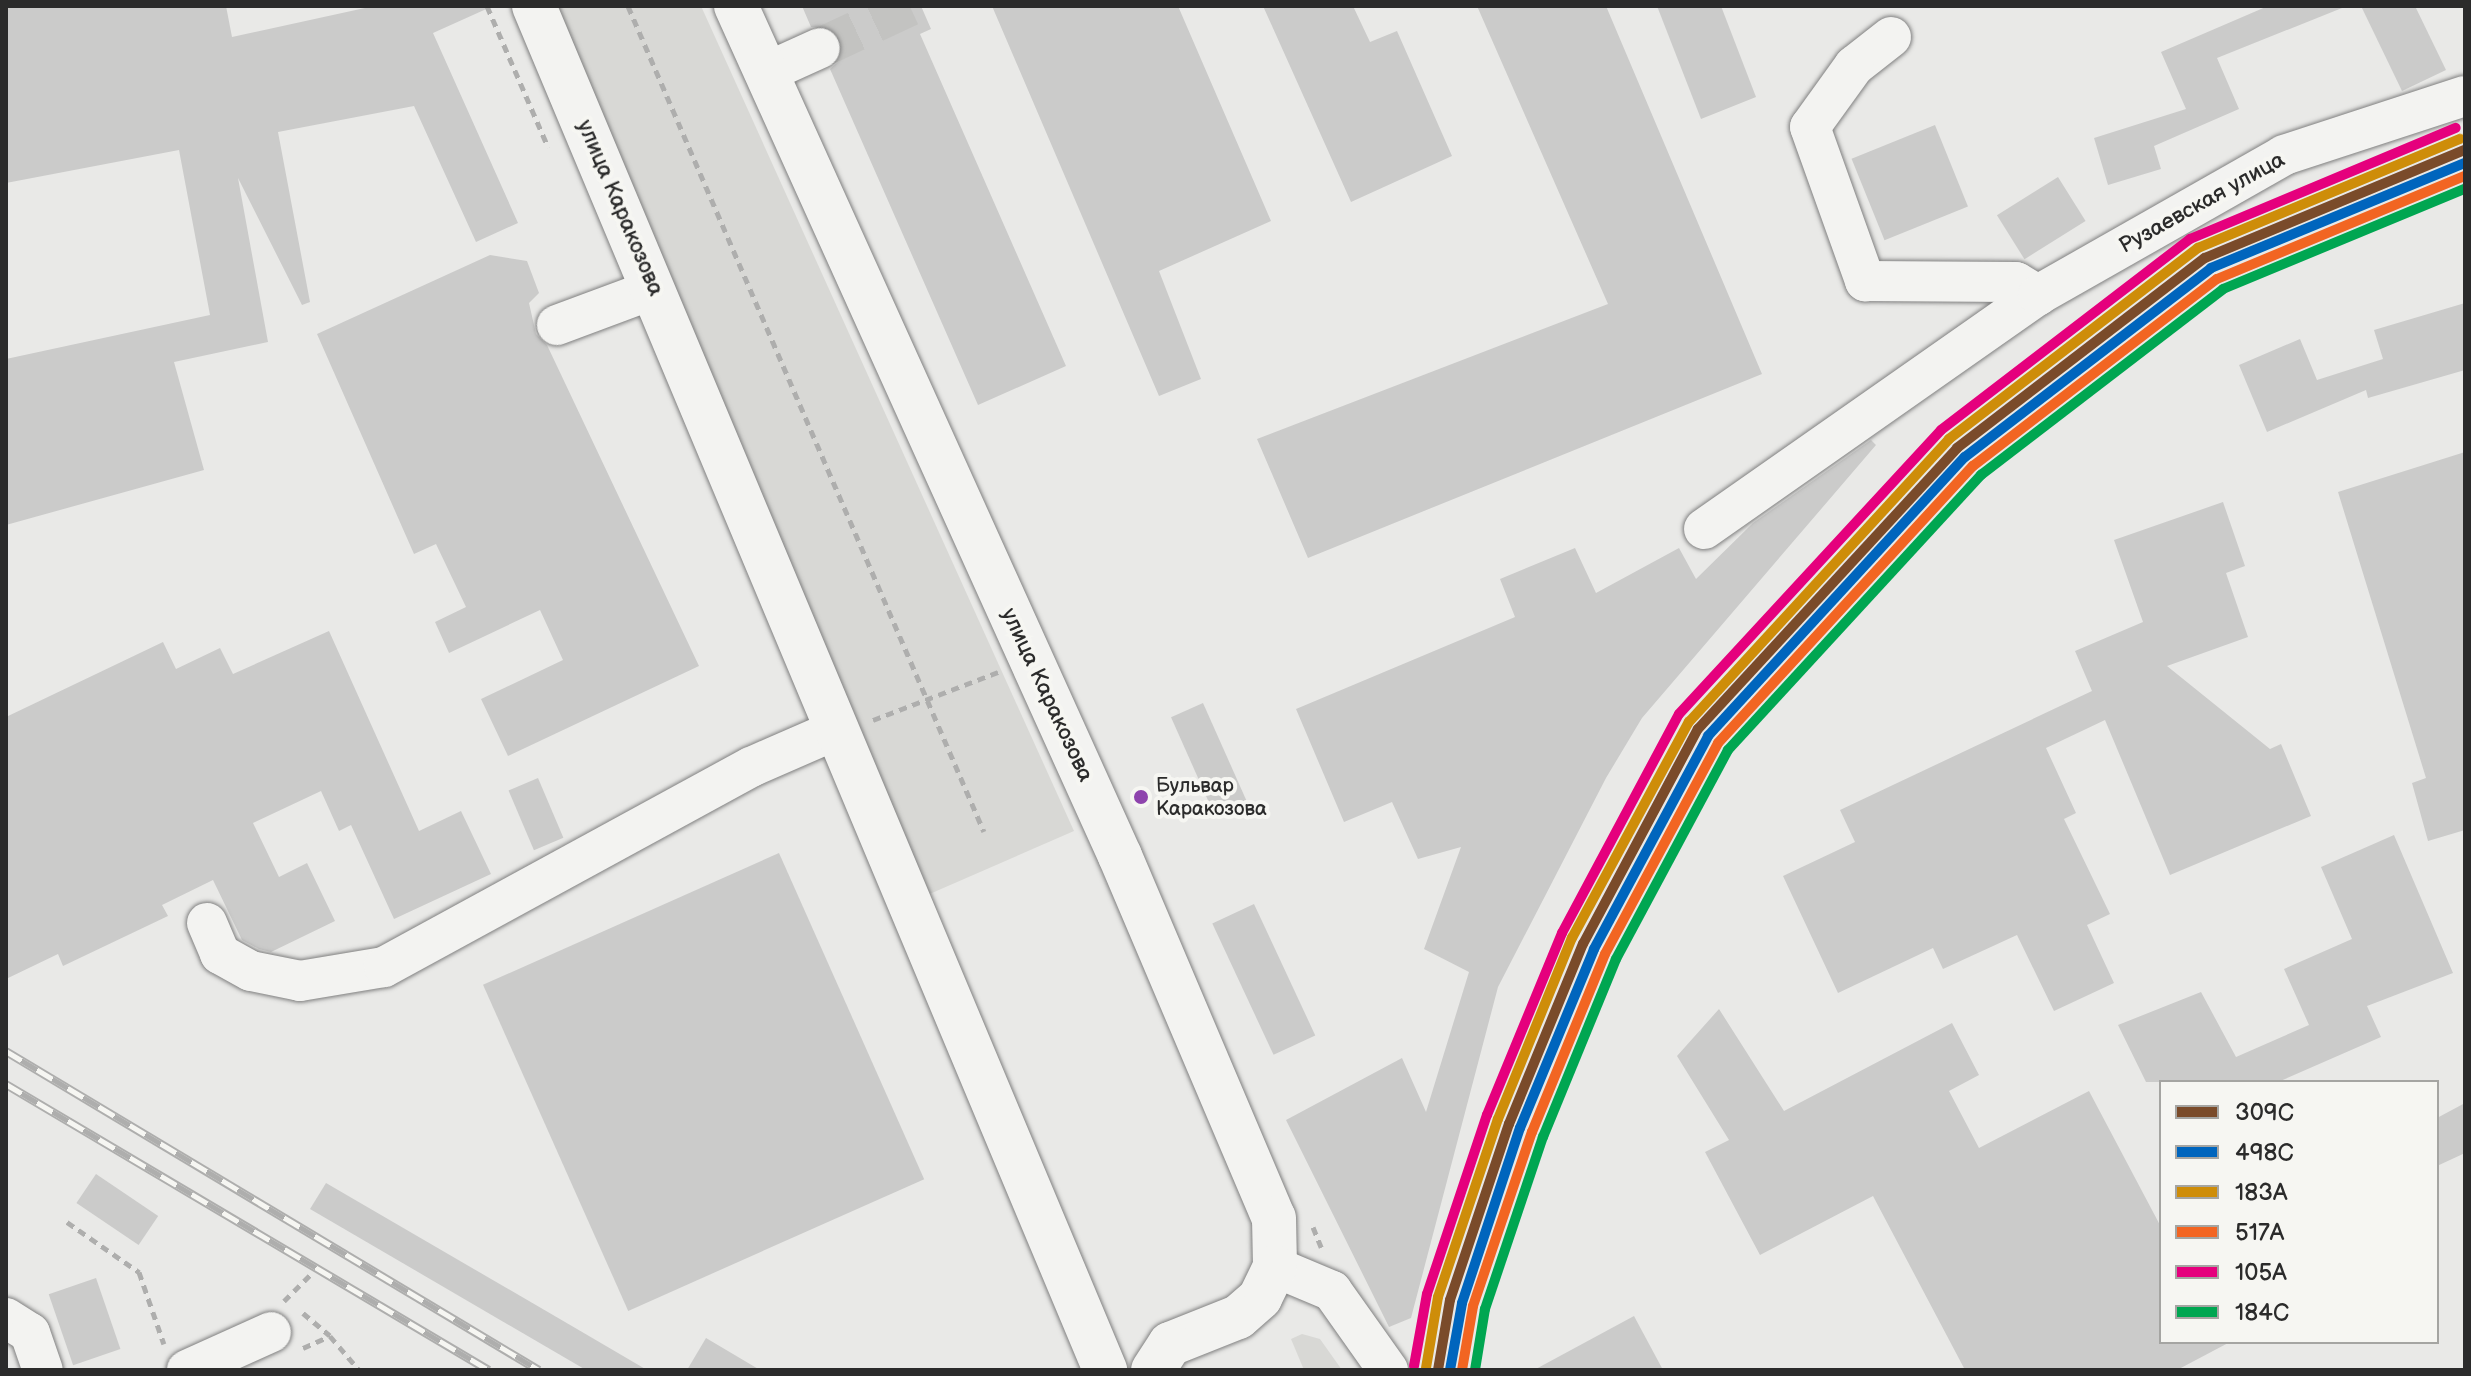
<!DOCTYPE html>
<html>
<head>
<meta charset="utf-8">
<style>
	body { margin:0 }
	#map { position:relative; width:2471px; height:1376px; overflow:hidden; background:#e9e9e7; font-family:"Balsamiq Sans",sans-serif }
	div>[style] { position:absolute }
	.green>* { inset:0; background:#d8d8d5 }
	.building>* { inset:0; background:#cbcbca; transform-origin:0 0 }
	.minor-tunnel>* { height:40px; margin-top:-20px; transform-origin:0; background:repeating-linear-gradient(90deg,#c3c3c1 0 40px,transparent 0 60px) }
	.path>* { height:5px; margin-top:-2.5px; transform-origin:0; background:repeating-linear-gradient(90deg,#aeaead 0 8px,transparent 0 14px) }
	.roads { filter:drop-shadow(0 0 2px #808080) drop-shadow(0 0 2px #808080) }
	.minor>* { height:40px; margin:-20px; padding:0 20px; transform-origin:20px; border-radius:20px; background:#f3f3f1 }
	.major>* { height:44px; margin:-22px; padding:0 22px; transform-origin:22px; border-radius:22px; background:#f3f3f1 }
	.rail>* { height:9px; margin-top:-4.5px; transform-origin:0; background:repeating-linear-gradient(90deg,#f6f6f2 0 18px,#aeaead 0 36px); box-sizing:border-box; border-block:2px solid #aeaead }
	.rail-1>* { height:10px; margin:-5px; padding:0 5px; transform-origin:5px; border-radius:5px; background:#7a4b2a }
	.rail-2>* { height:10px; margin:-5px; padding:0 5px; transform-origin:5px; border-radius:5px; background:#0065bd }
	.rail-3>* { height:10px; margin:-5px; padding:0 5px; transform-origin:5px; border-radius:5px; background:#ce8d09 }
	.rail-4>* { height:10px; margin:-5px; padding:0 5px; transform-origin:5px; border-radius:5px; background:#f26522 }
	.rail-5>* { height:10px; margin:-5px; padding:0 5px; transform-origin:5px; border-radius:5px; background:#e5007d }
	.rail-6>* { height:10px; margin:-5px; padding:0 5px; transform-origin:5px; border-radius:5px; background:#00a651 }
	.dots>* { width:22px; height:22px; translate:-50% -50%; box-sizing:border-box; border:4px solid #f6f6f2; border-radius:50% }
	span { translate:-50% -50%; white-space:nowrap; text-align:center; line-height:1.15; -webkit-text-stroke:8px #f6f6f2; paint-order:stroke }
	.bus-label { font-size:20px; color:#2b2b2b }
	.left { translate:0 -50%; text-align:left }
	.street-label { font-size:22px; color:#2b2b2b }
	.frame { position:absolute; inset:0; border:8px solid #2b2b2b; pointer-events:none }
	.legend { position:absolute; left:2159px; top:1080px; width:280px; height:264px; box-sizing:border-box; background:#f6f6f2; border:2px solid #a5a5a2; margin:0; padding:10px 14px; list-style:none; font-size:24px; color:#2b2b2b }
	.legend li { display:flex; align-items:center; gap:16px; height:40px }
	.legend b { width:40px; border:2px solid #a5a5a2 }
</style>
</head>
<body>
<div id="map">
	<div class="green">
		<i style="clip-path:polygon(543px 6px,701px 6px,1074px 831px,925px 896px)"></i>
		<i style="clip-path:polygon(1302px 1334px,1320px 1339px,1342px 1370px,1304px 1370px,1291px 1339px)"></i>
	</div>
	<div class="building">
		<i style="clip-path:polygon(6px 6px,226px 6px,232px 37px,374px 6px,493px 6px,433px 33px,518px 223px,476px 242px,414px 106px,278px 132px,310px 302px,302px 305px,238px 178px,268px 342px,174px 362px,204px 470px,6px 525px,6px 359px,210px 315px,179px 150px,6px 183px)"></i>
		<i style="clip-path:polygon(802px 6px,921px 6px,931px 29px,920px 34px,1066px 366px,978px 405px,830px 69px,839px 61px,841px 39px,833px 29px,811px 27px)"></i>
		<i style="clip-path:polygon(992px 6px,1178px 6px,1271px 221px,1159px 271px,1201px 379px,1159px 396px)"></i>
		<i style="clip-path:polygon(1263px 6px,1353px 6px,1370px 42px,1397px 31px,1452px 156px,1351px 202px)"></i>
		<i style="clip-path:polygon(1477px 6px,1606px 6px,1762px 374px,1308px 558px,1257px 439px,1608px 304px)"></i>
		<i style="clip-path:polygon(1657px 6px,1721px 6px,1756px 97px,1701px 119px)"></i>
		<i style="clip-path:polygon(2268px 6px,2347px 6px,2217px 58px,2239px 109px,2154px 146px,2161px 169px,2108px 185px,2094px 138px,2186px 109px,2161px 52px)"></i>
		<i style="clip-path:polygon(2361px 6px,2415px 6px,2446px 70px,2402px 91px)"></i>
		<i style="left:1935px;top:125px;width:88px;height:90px;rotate:68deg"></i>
		<i style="left:2058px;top:177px;width:52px;height:72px;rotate:58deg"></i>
		<i style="clip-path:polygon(490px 255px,527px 261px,539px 293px,529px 303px,536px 334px,547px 345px,699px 666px,508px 756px,481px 699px,563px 660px,540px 610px,449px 653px,435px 622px,466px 607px,436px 544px,414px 554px,317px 334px)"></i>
		<i style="clip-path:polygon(2465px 303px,2465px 370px,2368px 398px,2366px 390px,2267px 432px,2239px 365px,2300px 339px,2317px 380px,2383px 359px,2374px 330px)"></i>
		<i style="clip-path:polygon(1871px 440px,1876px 445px,1642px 718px,1606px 778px,1498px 987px,1411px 1318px,1389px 1327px,1286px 1120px,1402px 1058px,1426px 1112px,1469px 972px,1424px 949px,1461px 847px,1418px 859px,1392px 802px,1344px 822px,1296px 709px,1515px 617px,1500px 579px,1575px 548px,1596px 593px,1679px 548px,1696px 579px,1753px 523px)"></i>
		<i style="clip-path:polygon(2465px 452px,2465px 830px,2428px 841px,2412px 783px,2426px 778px,2338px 492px)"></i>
		<i style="clip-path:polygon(2223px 502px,2245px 566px,2226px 573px,2248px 637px,2167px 666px,2270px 749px,2281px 744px,2311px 816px,2170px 875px,2105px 720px,2046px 748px,2076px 813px,2064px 819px,2110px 914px,2087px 925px,2114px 983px,2054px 1011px,2017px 935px,1943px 969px,1933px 948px,1838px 993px,1783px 876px,1855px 842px,1840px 810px,2092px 691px,2075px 651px,2143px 622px,2114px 540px)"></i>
		<i style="clip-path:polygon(329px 631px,419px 831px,461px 811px,491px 874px,394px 919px,351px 825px,339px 831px,321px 791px,253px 823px,279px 877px,307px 863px,335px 921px,271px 952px,259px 949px,242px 940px,213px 880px,162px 905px,168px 916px,63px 966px,58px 954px,6px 979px,6px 717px,163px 642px,176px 669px,220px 648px,233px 674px)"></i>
		<i style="left:1203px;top:703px;width:110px;height:35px;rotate:66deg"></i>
		<i style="left:538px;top:778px;width:65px;height:32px;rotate:67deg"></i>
		<i style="clip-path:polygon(2394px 835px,2453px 973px,2367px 1006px,2381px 1037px,2278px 1082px,2146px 1082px,2118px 1025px,2201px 992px,2236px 1057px,2309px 1025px,2284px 969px,2352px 939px,2321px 867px)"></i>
		<i style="left:779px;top:853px;width:357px;height:324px;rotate:66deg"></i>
		<i style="left:1254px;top:904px;width:145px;height:46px;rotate:65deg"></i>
		<i style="clip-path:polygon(1719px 1009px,1784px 1111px,1952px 1023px,1979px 1075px,1949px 1091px,1979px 1148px,2089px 1091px,2161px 1227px,2161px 1342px,2230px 1342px,2177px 1370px,1965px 1370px,1873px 1196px,1760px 1255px,1705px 1152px,1729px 1140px,1677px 1056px)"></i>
		<i style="clip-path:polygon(2465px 1103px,2465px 1153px,2437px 1166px,2437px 1118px)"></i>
		<i style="left:96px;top:1174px;width:75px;height:35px;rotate:34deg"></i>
		<i style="clip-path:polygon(326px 1183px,577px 1329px,647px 1370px,586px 1370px,310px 1209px)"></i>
		<i style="left:96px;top:1278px;width:75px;height:50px;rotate:71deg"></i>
		<i style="clip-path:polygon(1634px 1316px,1663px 1370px,1534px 1370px)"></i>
		<i style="clip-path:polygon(706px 1338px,760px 1370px,687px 1370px)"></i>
	</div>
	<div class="minor-tunnel">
		<i style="left:820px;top:48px;width:99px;rotate:-25deg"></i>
	</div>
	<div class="path">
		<i style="left:487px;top:6px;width:154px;rotate:66.6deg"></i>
		<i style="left:628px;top:6px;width:899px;rotate:66.68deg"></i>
		<i style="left:873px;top:720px;width:134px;rotate:-21deg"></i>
		<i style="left:67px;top:1222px;width:88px;rotate:34.8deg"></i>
		<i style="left:139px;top:1272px;width:76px;rotate:70.9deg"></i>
		<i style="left:1313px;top:1227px;width:22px;rotate:68deg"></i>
		<i style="left:284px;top:1301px;width:40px;rotate:-45deg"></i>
		<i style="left:303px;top:1313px;width:35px;rotate:40deg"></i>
		<i style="left:303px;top:1348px;width:30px;rotate:-24deg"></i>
		<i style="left:330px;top:1336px;width:45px;rotate:49.5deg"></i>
	</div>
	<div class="roads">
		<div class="minor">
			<i style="left:1891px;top:37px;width:47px;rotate:141.9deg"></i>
			<i style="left:1854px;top:66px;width:75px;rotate:125.8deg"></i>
			<i style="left:1810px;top:127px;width:164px;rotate:70.3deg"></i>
			<i style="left:1865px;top:281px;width:151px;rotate:0.4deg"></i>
			<i style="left:2016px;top:282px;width:26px;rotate:31deg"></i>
			<i style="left:765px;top:73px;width:60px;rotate:-24.4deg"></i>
			<i style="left:557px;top:325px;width:103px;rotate:-20.4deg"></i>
			<i style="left:1704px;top:529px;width:408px;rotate:-35deg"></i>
			<i style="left:2038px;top:295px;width:283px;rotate:-29.6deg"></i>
			<i style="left:2284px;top:155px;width:190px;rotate:-18.1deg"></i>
			<i style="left:207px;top:923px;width:34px;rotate:67deg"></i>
			<i style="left:220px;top:954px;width:35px;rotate:29deg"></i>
			<i style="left:251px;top:971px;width:50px;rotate:11.5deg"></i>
			<i style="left:300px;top:981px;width:85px;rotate:-9.5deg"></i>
			<i style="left:384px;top:967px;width:418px;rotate:-28.6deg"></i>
			<i style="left:751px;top:767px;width:95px;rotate:-23.6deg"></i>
			<i style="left:1275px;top:1267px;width:62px;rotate:22.8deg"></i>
			<i style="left:1332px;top:1291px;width:97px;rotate:54.7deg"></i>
			<i style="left:6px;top:1318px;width:28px;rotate:32deg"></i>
			<i style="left:30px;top:1333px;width:39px;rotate:71deg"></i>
			<i style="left:187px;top:1370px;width:92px;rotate:-24.3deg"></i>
		</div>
		<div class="major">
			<i style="left:534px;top:6px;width:1479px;rotate:67.28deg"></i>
			<i style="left:736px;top:6px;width:933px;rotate:65.69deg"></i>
			<i style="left:1120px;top:856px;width:393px;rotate:67deg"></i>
			<i style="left:1274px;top:1218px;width:49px;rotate:88.8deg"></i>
			<i style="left:1275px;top:1267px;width:34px;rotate:116deg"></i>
			<i style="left:1260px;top:1298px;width:29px;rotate:139deg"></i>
			<i style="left:1238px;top:1317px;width:73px;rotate:158.3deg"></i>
			<i style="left:1170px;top:1344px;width:31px;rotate:123deg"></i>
		</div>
	</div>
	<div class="rail">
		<i style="left:6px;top:1051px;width:621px;rotate:30.9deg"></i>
		<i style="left:6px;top:1084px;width:561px;rotate:30.63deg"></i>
	</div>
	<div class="rail-1">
		<i style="left:1438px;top:1370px;width:71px;rotate:-80.3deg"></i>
		<i style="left:1450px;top:1300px;width:186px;rotate:-71.5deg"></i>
		<i style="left:1509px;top:1124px;width:195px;rotate:-67.7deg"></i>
		<i style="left:1583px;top:944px;width:244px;rotate:-61.9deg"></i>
		<i style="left:1698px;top:729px;width:382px;rotate:-47.3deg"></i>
		<i style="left:1957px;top:448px;width:312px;rotate:-37.5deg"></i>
		<i style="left:2205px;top:258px;width:282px;rotate:-22.6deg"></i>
	</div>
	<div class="rail-2">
		<i style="left:1450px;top:1370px;width:68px;rotate:-79.8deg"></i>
		<i style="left:1462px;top:1303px;width:184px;rotate:-71.7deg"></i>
		<i style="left:1520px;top:1128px;width:194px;rotate:-67.5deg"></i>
		<i style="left:1594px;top:949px;width:242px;rotate:-61.8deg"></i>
		<i style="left:1708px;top:736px;width:379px;rotate:-47.4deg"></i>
		<i style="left:1965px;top:457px;width:310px;rotate:-37.5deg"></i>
		<i style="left:2211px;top:268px;width:275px;rotate:-22.5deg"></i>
	</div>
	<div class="rail-3">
		<i style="left:1426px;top:1368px;width:72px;rotate:-80.4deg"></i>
		<i style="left:1438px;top:1297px;width:188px;rotate:-71.4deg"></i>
		<i style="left:1498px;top:1119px;width:196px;rotate:-67.8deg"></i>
		<i style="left:1572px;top:938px;width:246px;rotate:-61.6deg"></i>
		<i style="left:1689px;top:722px;width:384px;rotate:-47.4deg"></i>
		<i style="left:1949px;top:439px;width:314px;rotate:-37.5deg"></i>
		<i style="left:2198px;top:248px;width:284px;rotate:-22.6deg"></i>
	</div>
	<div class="rail-4">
		<i style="left:1462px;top:1370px;width:65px;rotate:-80.2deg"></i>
		<i style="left:1473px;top:1306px;width:184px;rotate:-71.3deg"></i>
		<i style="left:1532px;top:1132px;width:192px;rotate:-67.7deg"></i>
		<i style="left:1605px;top:954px;width:239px;rotate:-61.8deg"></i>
		<i style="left:1718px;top:743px;width:377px;rotate:-47.4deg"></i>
		<i style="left:1973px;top:466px;width:307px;rotate:-37.5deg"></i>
		<i style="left:2217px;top:279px;width:269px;rotate:-22.6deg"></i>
	</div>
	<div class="rail-5">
		<i style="left:1414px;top:1366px;width:73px;rotate:-79.8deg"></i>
		<i style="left:1427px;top:1294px;width:189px;rotate:-71.5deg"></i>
		<i style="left:1487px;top:1115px;width:197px;rotate:-67.6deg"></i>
		<i style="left:1562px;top:933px;width:248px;rotate:-61.9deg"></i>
		<i style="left:1679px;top:714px;width:386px;rotate:-47.3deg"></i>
		<i style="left:1941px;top:430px;width:314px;rotate:-37.5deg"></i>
		<i style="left:2190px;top:239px;width:288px;rotate:-22.7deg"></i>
	</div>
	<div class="rail-6">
		<i style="left:1475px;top:1370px;width:62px;rotate:-80.7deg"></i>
		<i style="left:1485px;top:1309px;width:182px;rotate:-71.4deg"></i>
		<i style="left:1543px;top:1137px;width:192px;rotate:-67.7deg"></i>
		<i style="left:1616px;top:959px;width:237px;rotate:-61.8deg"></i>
		<i style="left:1728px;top:750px;width:374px;rotate:-47.4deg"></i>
		<i style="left:1981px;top:475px;width:305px;rotate:-37.5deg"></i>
		<i style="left:2223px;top:289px;width:262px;rotate:-22.5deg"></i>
	</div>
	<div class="dots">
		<i style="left:1141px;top:797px;background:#8e44ad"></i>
	</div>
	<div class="bus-label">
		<span class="left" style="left:1156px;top:798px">Бульвар<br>Каракозова</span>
	</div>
	<div class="street-label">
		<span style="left:2202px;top:203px;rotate:-29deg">Рузаевская улица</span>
		<span style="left:620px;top:208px;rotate:67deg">улица Каракозова</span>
		<span style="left:1047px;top:695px;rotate:65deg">улица Каракозова</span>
	</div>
	<div class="frame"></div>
	<ul class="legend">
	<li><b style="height:10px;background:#7a4b2a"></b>309С</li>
	<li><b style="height:10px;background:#0065bd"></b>498С</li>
	<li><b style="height:10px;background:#ce8d09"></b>183А</li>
	<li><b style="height:10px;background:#f26522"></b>517А</li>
	<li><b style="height:10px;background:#e5007d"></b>105А</li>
	<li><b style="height:10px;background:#00a651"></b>184С</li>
	</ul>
</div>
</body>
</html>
